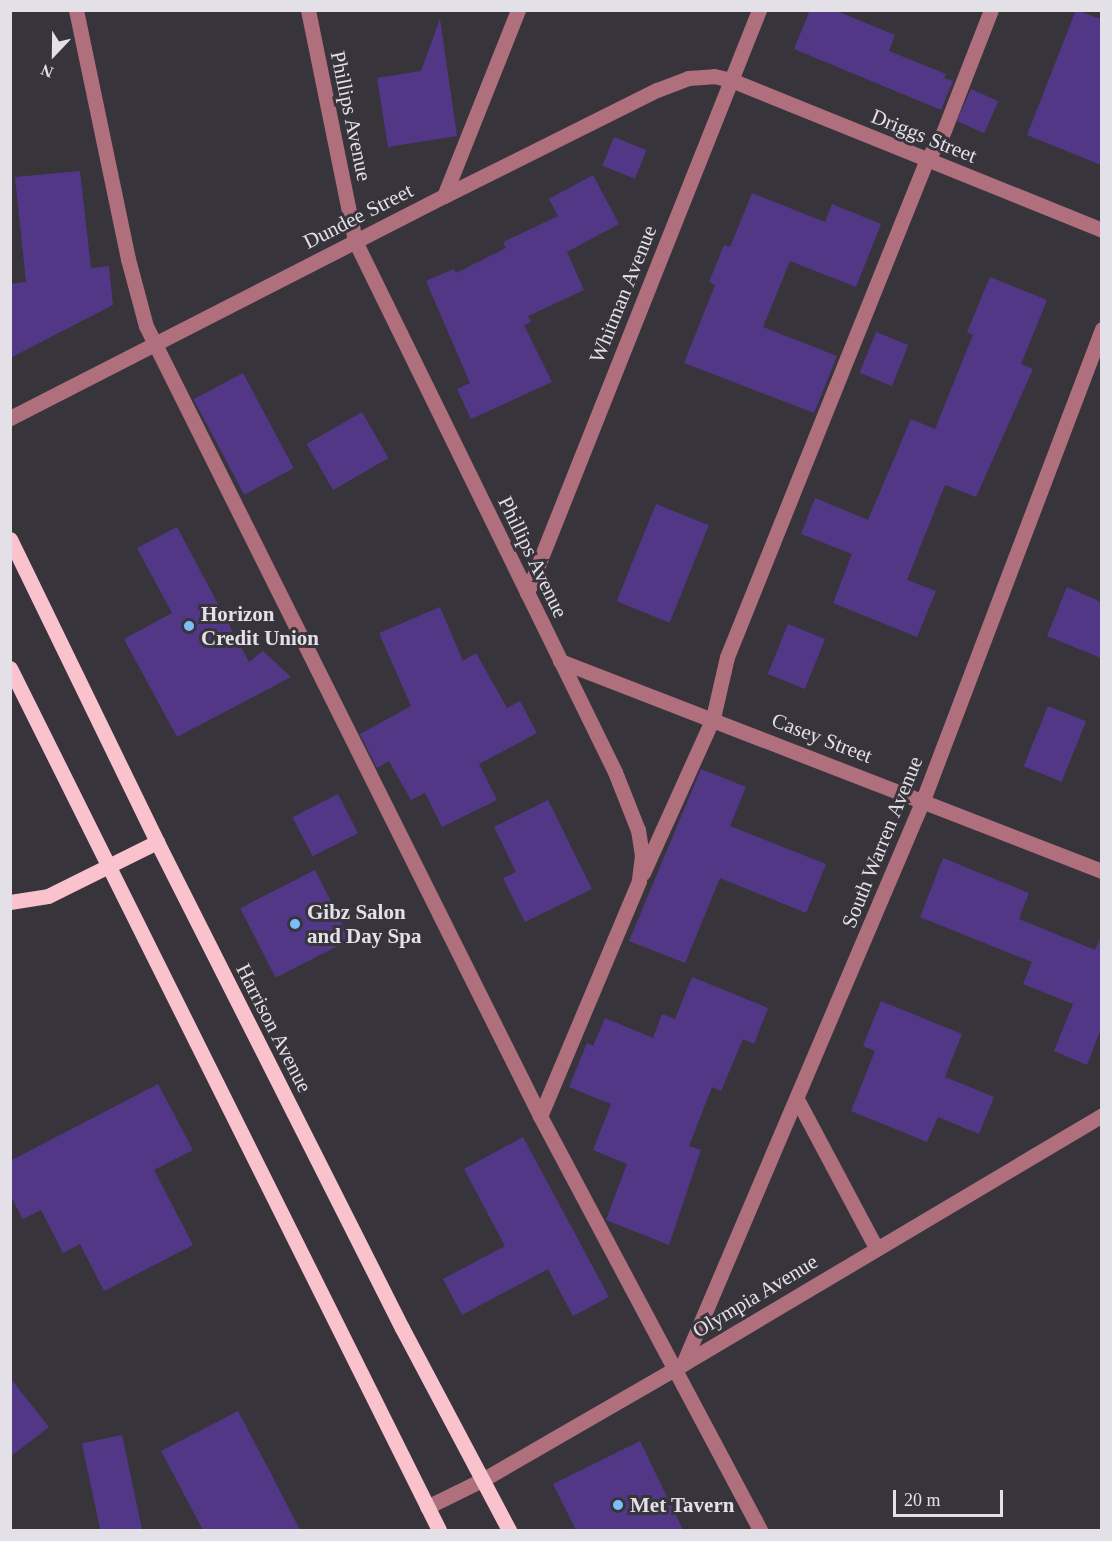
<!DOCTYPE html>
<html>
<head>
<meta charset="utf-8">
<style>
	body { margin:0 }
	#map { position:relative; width:1112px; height:1541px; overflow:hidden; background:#37343c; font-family:"Times New Roman",serif }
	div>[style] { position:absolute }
	.building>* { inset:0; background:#533787; transform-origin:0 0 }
	.minor>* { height:15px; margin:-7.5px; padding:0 7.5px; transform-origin:7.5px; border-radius:7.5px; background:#b06f7c }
	.major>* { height:15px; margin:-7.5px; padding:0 7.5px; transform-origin:7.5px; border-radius:7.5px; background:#f9c2cc }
	.dots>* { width:16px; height:16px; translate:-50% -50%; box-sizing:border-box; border:3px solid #37343c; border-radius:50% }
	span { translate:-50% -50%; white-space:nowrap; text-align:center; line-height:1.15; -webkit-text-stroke:6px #37343c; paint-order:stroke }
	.street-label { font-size:21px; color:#e3e1e7 }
	.poi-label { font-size:21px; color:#e3e1e7; font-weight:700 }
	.left { translate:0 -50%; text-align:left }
	.frame { position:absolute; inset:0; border:12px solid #e3e1e7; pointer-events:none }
	.north { position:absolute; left:24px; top:24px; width:60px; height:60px; -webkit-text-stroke:4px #37343c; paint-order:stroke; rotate:202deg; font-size:16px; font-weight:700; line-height:24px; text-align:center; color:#e3e1e7 }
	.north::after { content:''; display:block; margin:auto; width:21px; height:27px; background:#e3e1e7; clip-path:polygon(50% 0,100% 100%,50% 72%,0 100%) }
	.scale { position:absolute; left:893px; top:1490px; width:110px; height:27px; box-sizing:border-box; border:3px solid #e3e1e7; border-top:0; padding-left:8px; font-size:18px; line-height:21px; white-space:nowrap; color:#e3e1e7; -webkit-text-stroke:4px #37343c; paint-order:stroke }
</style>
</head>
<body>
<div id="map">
	<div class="building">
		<i style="clip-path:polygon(810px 10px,834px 10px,895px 35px,889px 51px,946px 74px,944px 78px,953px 81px,941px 110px,794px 49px)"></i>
		<i style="clip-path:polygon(1076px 10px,1101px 19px,1101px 165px,1027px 135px)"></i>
		<i style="clip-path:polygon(440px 19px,457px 136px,388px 147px,377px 78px,421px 71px)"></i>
		<i style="left:971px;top:89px;width:30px;height:35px;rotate:24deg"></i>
		<i style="left:614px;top:137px;width:35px;height:31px;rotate:22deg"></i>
		<i style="clip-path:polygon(80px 171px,91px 268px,109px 266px,113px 305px,10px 358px,10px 284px,26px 282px,15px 177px)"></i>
		<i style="clip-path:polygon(593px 175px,619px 224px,567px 252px,584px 290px,528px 316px,531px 322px,524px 325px,552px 382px,471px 419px,457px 389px,470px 383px,426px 281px,454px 269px,456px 273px,506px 248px,503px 242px,558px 216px,549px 199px)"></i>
		<i style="clip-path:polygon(752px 193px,825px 222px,832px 204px,881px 224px,856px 287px,790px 261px,763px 327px,837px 356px,814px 413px,684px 363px,715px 285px,709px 282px,724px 245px,730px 247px)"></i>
		<i style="clip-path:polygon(990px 277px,1047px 300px,1021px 364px,1033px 369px,976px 497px,945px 485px,907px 580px,936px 591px,917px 637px,833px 603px,852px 554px,801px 534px,815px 498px,868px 520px,911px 419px,935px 429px,973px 335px,967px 332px)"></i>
		<i style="left:876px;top:332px;width:35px;height:44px;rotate:22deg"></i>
		<i style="left:243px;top:373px;width:108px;height:56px;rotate:62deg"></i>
		<i style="left:362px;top:412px;width:53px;height:64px;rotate:60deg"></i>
		<i style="left:656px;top:504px;width:57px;height:105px;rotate:22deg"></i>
		<i style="clip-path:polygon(177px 527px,249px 662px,263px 651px,291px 677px,177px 737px,124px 639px,172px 613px,137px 548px)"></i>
		<i style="clip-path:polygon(1067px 587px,1101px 602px,1101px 658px,1047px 636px)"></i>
		<i style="clip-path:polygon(440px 607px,463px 661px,476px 653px,507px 708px,520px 701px,537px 733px,479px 764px,497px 800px,442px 827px,425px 793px,411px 800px,389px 761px,377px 768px,360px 734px,411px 706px,379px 633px)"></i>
		<i style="left:788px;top:624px;width:40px;height:54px;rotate:22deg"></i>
		<i style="left:1048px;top:706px;width:41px;height:65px;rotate:22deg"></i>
		<i style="clip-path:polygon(701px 769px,746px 787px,730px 826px,826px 864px,806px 913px,720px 878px,685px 963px,629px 941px)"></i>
		<i style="left:338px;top:794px;width:44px;height:51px;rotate:63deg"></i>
		<i style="clip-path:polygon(548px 800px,592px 889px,525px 922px,503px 878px,516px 872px,494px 827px)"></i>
		<i style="clip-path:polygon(943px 858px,1029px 893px,1019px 919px,1095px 950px,1101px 937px,1101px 1029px,1087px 1065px,1054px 1051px,1073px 1004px,1023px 984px,1032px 962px,920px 917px)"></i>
		<i style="left:315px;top:870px;width:78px;height:84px;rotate:63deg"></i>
		<i style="clip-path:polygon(692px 977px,768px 1008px,754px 1044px,743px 1039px,721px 1091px,712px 1087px,689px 1146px,701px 1150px,669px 1245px,606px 1220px,627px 1164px,593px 1150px,611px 1104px,569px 1087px,587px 1043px,593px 1046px,605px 1018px,653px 1038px,662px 1014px,675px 1019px)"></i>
		<i style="clip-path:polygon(881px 1001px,962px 1034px,945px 1077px,994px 1097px,979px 1134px,938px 1117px,927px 1142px,851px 1111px,875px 1051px,863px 1046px)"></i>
		<i style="clip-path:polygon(158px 1084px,193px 1150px,154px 1170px,193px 1245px,104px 1291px,80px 1244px,63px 1253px,41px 1210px,23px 1219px,10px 1195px,10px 1161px)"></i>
		<i style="clip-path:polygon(523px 1137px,609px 1297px,573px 1316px,548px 1269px,462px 1315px,443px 1279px,505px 1246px,464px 1169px)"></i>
		<i style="clip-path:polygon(10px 1378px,49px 1427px,10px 1457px)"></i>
		<i style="clip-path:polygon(238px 1411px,269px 1470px,300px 1530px,203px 1530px,161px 1451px)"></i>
		<i style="left:122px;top:1435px;width:97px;height:41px;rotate:78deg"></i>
		<i style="clip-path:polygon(640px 1441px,683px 1530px,576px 1530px,553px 1484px)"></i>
	</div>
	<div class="minor">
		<i style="left:76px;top:10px;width:254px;rotate:78.2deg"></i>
		<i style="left:128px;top:259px;width:69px;rotate:75deg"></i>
		<i style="left:146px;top:326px;width:883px;rotate:63.49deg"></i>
		<i style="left:540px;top:1116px;width:469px;rotate:62deg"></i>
		<i style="left:308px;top:10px;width:236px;rotate:78.5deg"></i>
		<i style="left:355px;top:241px;width:591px;rotate:63.91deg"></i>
		<i style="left:615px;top:772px;width:62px;rotate:68.4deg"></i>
		<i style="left:638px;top:830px;width:25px;rotate:81deg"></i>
		<i style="left:642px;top:855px;width:26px;rotate:97deg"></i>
		<i style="left:639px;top:881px;width:255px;rotate:112.8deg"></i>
		<i style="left:444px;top:196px;width:200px;rotate:-68.3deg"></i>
		<i style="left:10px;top:418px;width:487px;rotate:-27.1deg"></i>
		<i style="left:444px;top:196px;width:238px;rotate:-26.5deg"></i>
		<i style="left:657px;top:90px;width:33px;rotate:-21deg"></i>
		<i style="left:688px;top:78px;width:26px;rotate:-4deg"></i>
		<i style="left:714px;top:76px;width:17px;rotate:13deg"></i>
		<i style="left:731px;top:80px;width:400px;rotate:22deg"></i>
		<i style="left:527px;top:593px;width:627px;rotate:-68.3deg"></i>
		<i style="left:560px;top:661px;width:581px;rotate:21.18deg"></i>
		<i style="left:643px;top:873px;width:170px;rotate:-65.7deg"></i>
		<i style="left:713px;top:718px;width:63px;rotate:-77.1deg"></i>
		<i style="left:727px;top:657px;width:537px;rotate:-68.12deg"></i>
		<i style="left:927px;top:159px;width:25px;rotate:-56deg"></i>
		<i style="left:941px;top:138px;width:137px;rotate:-68.7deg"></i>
		<i style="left:798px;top:1101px;width:166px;rotate:62deg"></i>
		<i style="left:683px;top:1364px;width:613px;rotate:-66.95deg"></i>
		<i style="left:923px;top:800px;width:504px;rotate:-69.19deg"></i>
		<i style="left:427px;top:1507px;width:64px;rotate:-26.2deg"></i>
		<i style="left:484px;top:1479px;width:230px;rotate:-30deg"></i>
		<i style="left:683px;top:1364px;width:487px;rotate:-30.7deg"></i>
	</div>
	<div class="major">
		<i style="left:10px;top:539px;width:337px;rotate:64.1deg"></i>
		<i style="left:157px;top:842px;width:544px;rotate:63.25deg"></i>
		<i style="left:402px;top:1328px;width:229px;rotate:62.1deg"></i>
		<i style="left:10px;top:668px;width:963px;rotate:63.54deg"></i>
		<i style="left:10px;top:902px;width:38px;rotate:-9deg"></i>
		<i style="left:48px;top:896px;width:122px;rotate:-26.4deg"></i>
	</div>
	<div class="dots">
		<i style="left:189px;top:626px;background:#7dbef9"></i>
		<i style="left:295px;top:924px;background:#7dbef9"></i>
		<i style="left:618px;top:1505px;background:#7dbef9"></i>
	</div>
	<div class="street-label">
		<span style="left:351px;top:116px;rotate:78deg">Phillips Avenue</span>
		<span style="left:924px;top:136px;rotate:22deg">Driggs Street</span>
		<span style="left:358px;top:216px;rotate:-27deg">Dundee Street</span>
		<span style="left:623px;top:294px;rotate:-68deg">Whitman Avenue</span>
		<span style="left:533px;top:557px;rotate:64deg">Phillips Avenue</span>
		<span style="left:822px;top:738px;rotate:21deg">Casey Street</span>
		<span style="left:882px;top:842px;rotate:-68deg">South Warren Avenue</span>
		<span style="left:274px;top:1028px;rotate:63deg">Harrison Avenue</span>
		<span style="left:755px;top:1296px;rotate:-31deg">Olympia Avenue</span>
	</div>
	<div class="poi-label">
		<span class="left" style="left:201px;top:626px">Horizon<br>Credit Union</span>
		<span class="left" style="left:307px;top:924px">Gibz Salon<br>and Day Spa</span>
		<span class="left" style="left:630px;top:1505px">Met Tavern</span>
	</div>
	<div class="frame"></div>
	<div class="north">N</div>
	<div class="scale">20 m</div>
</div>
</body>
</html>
